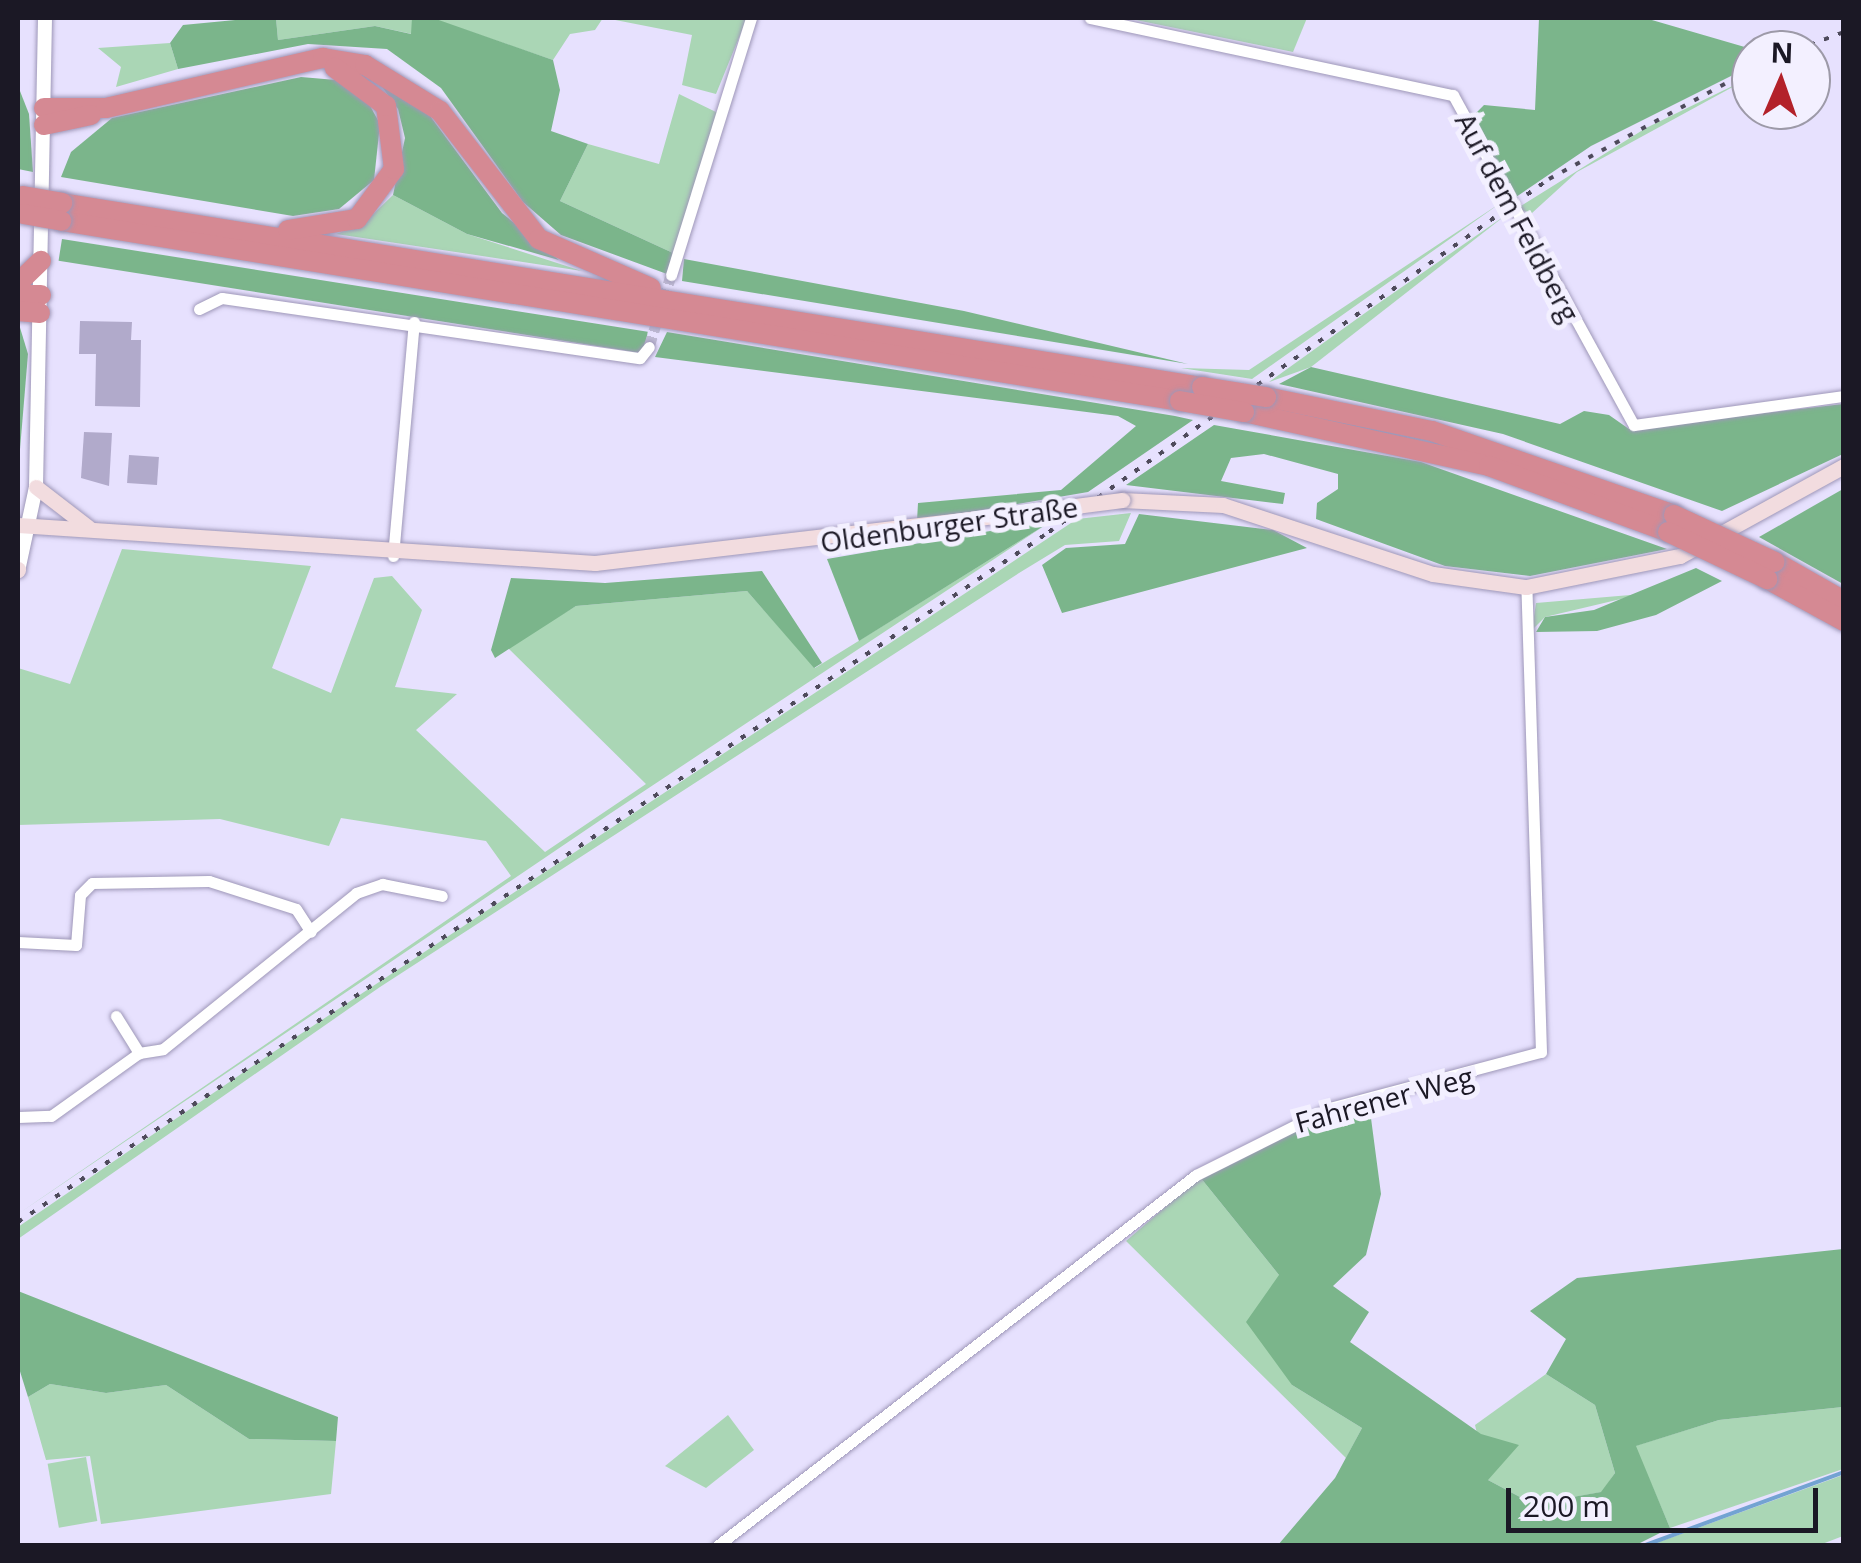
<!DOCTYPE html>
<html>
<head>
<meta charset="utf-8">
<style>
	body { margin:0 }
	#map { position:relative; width:1861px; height:1563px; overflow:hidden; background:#e7e1fe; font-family:"Open Sans",sans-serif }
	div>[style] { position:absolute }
	.green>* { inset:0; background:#aad6b5; transform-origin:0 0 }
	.forest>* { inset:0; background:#7bb58b; transform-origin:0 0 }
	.stream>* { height:4px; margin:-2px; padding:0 2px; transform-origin:2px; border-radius:2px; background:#73a3d2 }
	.building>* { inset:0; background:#b1aacb; transform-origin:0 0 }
	.minor-tunnel>* { height:11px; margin-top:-5.5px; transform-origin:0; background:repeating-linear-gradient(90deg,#beb9d3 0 11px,transparent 0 16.5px) }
	.roads { filter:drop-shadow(0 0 2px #9e97b8) drop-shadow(0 0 2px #9e97b8) }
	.minor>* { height:11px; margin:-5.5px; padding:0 5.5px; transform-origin:5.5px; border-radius:5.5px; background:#fff }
	.tertiary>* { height:14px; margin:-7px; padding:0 7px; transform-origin:7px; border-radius:7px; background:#fff }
	.secondary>* { height:15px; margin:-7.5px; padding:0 7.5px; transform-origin:7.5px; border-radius:7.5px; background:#f2dcdf }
	.motorway>* { height:20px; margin:-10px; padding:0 10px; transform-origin:10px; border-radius:10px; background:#d58993 }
	.rail>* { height:4px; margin-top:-2px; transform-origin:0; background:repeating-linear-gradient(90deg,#4e4a5b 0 5px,transparent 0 15px) }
	.bridges { filter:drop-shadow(0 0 2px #9e97b8) drop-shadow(0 0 2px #9e97b8) }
	.secondary-bridge>* { height:15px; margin:-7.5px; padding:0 7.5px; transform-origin:7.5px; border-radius:7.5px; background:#f2dcdf }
	.motorway-bridge>* { height:20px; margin:-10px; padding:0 10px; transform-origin:10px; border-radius:10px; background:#d58993 }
	span { translate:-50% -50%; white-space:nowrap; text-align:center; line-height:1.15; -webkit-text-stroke:10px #f3f0ff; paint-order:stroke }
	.street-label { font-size:28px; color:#1b1825 }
	.frame { position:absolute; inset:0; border:20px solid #1b1825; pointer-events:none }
	.north { position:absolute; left:1731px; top:30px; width:100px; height:100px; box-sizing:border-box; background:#f3f0ff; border:2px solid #9d9aa8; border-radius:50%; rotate:2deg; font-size:28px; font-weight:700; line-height:40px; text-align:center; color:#1b1825 }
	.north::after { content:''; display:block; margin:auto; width:35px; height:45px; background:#b3212a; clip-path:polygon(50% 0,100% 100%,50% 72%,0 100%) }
	.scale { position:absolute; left:1506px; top:1488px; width:312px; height:45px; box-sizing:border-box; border:5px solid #1b1825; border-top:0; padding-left:12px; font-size:30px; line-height:35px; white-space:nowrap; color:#1b1825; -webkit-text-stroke:8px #f3f0ff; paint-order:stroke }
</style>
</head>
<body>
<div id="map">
	<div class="green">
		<i style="clip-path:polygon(276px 18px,412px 18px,412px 34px,375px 26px,278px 40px)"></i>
		<i style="clip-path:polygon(603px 18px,595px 30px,570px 34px,553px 60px,433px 19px)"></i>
		<i style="clip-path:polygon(605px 18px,747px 18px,716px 94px,682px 85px,692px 35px)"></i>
		<i style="clip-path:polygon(1126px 18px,1307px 18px,1293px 52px)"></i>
		<i style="clip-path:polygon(170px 43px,178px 69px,116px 87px,121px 67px,98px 48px)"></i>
		<i style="clip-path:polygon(1751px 77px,1577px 172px,1532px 213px,1516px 209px,1646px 128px)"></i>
		<i style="clip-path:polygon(679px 94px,718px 113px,673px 253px,560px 201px,588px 144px,659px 164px)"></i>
		<i style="clip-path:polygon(393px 195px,467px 234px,582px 271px,336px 234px,363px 224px)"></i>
		<i style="clip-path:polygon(1502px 202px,1252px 379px,1181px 368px,1249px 370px)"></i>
		<i style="clip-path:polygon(1506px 215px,1311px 367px,1269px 382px,1379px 303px)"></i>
		<i style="clip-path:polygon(1131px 513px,1119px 541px,1065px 545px,1019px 573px,380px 987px,18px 1239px,18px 1227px,263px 1059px,1077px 519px)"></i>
		<i style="clip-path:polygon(1047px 524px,611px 813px,18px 1214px,511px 876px,486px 841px,341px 818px,329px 846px,220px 819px,18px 825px,18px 668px,70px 684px,122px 549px,311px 566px,272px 668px,331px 693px,374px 578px,392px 576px,422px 610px,395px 687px,457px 694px,416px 730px,545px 852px,646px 784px,507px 647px,576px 606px,747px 591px,815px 668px)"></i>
		<i style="clip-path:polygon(1642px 594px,1545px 617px,1532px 630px,1536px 603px)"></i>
		<i style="clip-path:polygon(1200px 1177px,1279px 1275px,1292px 1385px,1362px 1428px,1346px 1458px,1126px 1241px)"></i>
		<i style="clip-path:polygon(1546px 1374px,1595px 1405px,1615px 1473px,1602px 1492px,1533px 1504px,1488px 1480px,1475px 1425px)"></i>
		<i style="clip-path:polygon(50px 1384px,106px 1393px,166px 1385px,249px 1439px,336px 1441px,331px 1494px,101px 1524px,90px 1456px,46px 1460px,28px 1397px)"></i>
		<i style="clip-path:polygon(1843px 1407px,1843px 1469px,1670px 1528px,1635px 1446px,1719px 1420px)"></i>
		<i style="clip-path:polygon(728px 1415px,754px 1450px,706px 1488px,665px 1466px)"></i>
		<i style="left:86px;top:1457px;width:65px;height:39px;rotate:80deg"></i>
		<i style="clip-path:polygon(1843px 1475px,1843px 1536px,1817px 1546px,1648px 1546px)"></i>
	</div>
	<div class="forest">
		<i style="clip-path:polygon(256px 18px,276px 18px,278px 40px,375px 26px,411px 34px,412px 18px,433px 18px,553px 60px,560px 90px,551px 131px,588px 144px,560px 201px,673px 253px,667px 274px,561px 235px,523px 202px,441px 88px,387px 49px,308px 44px,178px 69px,170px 43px,183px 25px)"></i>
		<i style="clip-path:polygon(1539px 18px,1645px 18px,1755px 50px,1751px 66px,1591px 146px,1513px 199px,1473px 116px,1484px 105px,1535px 110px)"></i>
		<i style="clip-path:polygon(373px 74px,416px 97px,502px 213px,559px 260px,467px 234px,393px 195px,405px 138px,398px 109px)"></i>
		<i style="clip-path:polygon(301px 77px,336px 80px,368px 102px,380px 124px,374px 180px,339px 209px,293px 216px,61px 177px,71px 152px,112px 118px)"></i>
		<i style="clip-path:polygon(18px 86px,29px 114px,33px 172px,18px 169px)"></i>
		<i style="left:62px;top:239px;width:593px;height:22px;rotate:9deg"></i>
		<i style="clip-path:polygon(684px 259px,964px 311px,1188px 364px,682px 281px)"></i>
		<i style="clip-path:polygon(18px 321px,28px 354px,18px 473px)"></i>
		<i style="clip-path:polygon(667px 332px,1175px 416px,1193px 420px,1088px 492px,917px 521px,918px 503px,1061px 490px,1136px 426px,1118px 416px,655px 357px)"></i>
		<i style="clip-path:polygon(1311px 367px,1560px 424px,1584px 411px,1609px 415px,1629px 429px,1843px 404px,1843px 454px,1722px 511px,1503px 434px,1279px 384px)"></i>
		<i style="clip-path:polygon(1214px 425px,1421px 462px,1667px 549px,1530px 576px,1445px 566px,1316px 519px,1317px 503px,1338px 489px,1338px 474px,1264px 454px,1231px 458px,1221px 481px,1285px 493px,1283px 504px,1126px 485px)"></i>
		<i style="clip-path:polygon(1843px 489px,1843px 584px,1759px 537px)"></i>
		<i style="clip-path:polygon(1139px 514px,1273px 530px,1307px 548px,1062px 613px,1042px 565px,1066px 548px,1125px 544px)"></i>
		<i style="clip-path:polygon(1047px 524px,859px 641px,827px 559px,1020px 526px)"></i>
		<i style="clip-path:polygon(1696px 568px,1722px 581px,1656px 615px,1597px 631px,1536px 632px,1545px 617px,1594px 610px)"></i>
		<i style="clip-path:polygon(762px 571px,822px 663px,814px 668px,747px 591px,576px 606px,495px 658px,491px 650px,511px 578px,605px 583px)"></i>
		<i style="clip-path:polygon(1369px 1103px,1381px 1194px,1366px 1255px,1333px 1286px,1369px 1312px,1350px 1342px,1481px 1434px,1519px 1445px,1488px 1480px,1533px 1504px,1601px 1492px,1615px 1473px,1595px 1405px,1546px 1374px,1566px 1339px,1530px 1311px,1577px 1278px,1843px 1249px,1843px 1407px,1719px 1420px,1636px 1446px,1670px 1528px,1636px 1545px,1278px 1545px,1335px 1478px,1362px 1428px,1292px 1385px,1246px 1322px,1279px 1275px,1200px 1177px,1272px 1138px)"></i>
		<i style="clip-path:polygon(18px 1291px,338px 1417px,336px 1441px,249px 1439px,166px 1385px,106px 1393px,50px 1384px,28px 1397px,18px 1365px)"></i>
	</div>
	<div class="stream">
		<i style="left:1643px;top:1546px;width:214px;rotate:-20.2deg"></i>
	</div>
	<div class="building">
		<i style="clip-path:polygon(80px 321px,132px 322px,131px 340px,141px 340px,140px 407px,95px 406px,96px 354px,79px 354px)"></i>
		<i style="clip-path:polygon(84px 432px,112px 433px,109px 486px,81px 478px)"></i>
		<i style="left:129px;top:455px;width:30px;height:28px;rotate:4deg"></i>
	</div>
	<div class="minor-tunnel">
		<i style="left:649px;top:347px;width:75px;rotate:-73deg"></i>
	</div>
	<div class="roads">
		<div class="minor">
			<i style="left:1090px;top:18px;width:371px;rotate:12deg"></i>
			<i style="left:1453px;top:95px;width:376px;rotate:61.3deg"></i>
			<i style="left:1634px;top:425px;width:212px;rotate:-7.9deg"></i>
			<i style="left:671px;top:275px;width:269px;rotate:-72.7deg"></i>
			<i style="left:199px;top:309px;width:25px;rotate:-26deg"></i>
			<i style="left:222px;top:298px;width:422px;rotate:8.2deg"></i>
			<i style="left:640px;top:358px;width:14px;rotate:-51deg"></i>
			<i style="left:393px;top:556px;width:235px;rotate:-84.9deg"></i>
			<i style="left:18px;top:942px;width:58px;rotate:3deg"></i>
			<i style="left:76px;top:945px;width:50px;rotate:-85.4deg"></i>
			<i style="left:80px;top:895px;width:17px;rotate:-45deg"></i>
			<i style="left:92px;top:883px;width:117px;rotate:-1deg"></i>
			<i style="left:209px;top:881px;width:91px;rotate:17.8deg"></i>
			<i style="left:296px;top:909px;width:27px;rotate:57deg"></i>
			<i style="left:116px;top:1016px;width:44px;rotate:58.1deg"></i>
			<i style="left:18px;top:1117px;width:33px;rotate:-2deg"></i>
			<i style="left:51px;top:1116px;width:108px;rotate:-35.6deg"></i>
			<i style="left:139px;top:1053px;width:24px;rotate:-9deg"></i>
			<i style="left:163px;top:1049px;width:248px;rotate:-38.9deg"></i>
			<i style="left:356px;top:893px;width:28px;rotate:-19deg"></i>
			<i style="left:382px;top:884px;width:61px;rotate:11.3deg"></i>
			<i style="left:717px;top:1546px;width:606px;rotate:-37.76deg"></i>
			<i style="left:1196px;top:1175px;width:150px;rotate:-26.6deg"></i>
			<i style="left:1330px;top:1108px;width:218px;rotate:-14.9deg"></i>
			<i style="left:1541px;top:1052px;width:465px;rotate:-91.8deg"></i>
		</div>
		<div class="tertiary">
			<i style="left:18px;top:571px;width:86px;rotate:-77.9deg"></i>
			<i style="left:36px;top:487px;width:469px;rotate:-88.9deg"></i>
		</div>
		<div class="secondary">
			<i style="left:36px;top:487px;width:66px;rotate:37.6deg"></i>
			<i style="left:1122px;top:500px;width:101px;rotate:2.8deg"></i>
			<i style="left:1223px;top:505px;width:221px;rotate:18.2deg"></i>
			<i style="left:1433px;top:574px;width:94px;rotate:8deg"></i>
			<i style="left:1526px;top:587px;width:157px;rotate:-11.4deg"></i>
			<i style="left:1680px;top:556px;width:187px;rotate:-28.8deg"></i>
			<i style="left:18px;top:525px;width:578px;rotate:3.77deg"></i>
			<i style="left:595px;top:563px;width:452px;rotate:-6.7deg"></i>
			<i style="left:18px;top:569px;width:1px;rotate:90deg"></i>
		</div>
		<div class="motorway">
			<i style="left:44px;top:108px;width:62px"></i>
			<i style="left:106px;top:108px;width:223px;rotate:-13deg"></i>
			<i style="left:323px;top:58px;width:43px;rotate:9.5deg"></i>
			<i style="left:365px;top:65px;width:88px;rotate:31.5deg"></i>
			<i style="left:440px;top:111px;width:162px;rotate:52.3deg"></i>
			<i style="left:539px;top:239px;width:122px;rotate:23.6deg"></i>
			<i style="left:44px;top:125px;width:48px;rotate:-12deg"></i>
			<i style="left:62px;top:203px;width:1155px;rotate:9.17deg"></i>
			<i style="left:61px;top:221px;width:1133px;rotate:9.14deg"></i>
			<i style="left:288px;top:230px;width:70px;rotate:-9.1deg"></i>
			<i style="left:357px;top:219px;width:62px;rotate:-53.5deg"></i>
			<i style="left:394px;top:169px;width:64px;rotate:-97.2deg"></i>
			<i style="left:386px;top:106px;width:64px;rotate:-143.3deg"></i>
			<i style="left:18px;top:283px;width:32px;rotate:-44deg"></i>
			<i style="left:18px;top:295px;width:23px"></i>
			<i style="left:18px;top:311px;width:22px;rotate:5deg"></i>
			<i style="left:1266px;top:397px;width:169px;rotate:11.6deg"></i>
			<i style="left:1432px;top:431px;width:256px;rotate:19.1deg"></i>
			<i style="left:1244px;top:412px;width:251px;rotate:12.4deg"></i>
			<i style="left:1489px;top:466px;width:191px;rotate:20.2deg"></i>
			<i style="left:1775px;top:562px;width:79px;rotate:29.5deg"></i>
			<i style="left:1767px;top:579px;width:88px;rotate:28.6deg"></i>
		</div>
	</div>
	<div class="rail">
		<i style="left:1796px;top:50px;width:51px;rotate:-20.6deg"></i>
		<i style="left:18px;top:1222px;width:1241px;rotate:-33.79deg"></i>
		<i style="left:1049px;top:532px;width:612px;rotate:-35.22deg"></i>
		<i style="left:1549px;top:179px;width:230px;rotate:-28.4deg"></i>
	</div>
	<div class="bridges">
		<div class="secondary-bridge">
			<i style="left:1044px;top:510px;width:79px;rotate:-7.3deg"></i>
		</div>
		<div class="motorway-bridge">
			<i style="left:23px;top:196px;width:40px;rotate:10deg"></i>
			<i style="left:23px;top:214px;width:39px;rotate:10deg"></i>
			<i style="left:1202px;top:387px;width:65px;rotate:8.9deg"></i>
			<i style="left:1180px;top:401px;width:65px;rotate:9.8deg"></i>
			<i style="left:1674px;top:515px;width:111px;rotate:25deg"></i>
			<i style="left:1668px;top:532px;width:110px;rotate:25.4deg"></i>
		</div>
	</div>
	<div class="street-label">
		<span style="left:1518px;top:217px;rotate:62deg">Auf dem Feldberg</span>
		<span style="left:949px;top:524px;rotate:-8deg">Oldenburger Straße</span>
		<span style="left:1384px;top:1099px;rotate:-15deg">Fahrener Weg</span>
	</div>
	<div class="frame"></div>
	<div class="north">N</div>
	<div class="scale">200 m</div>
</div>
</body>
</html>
